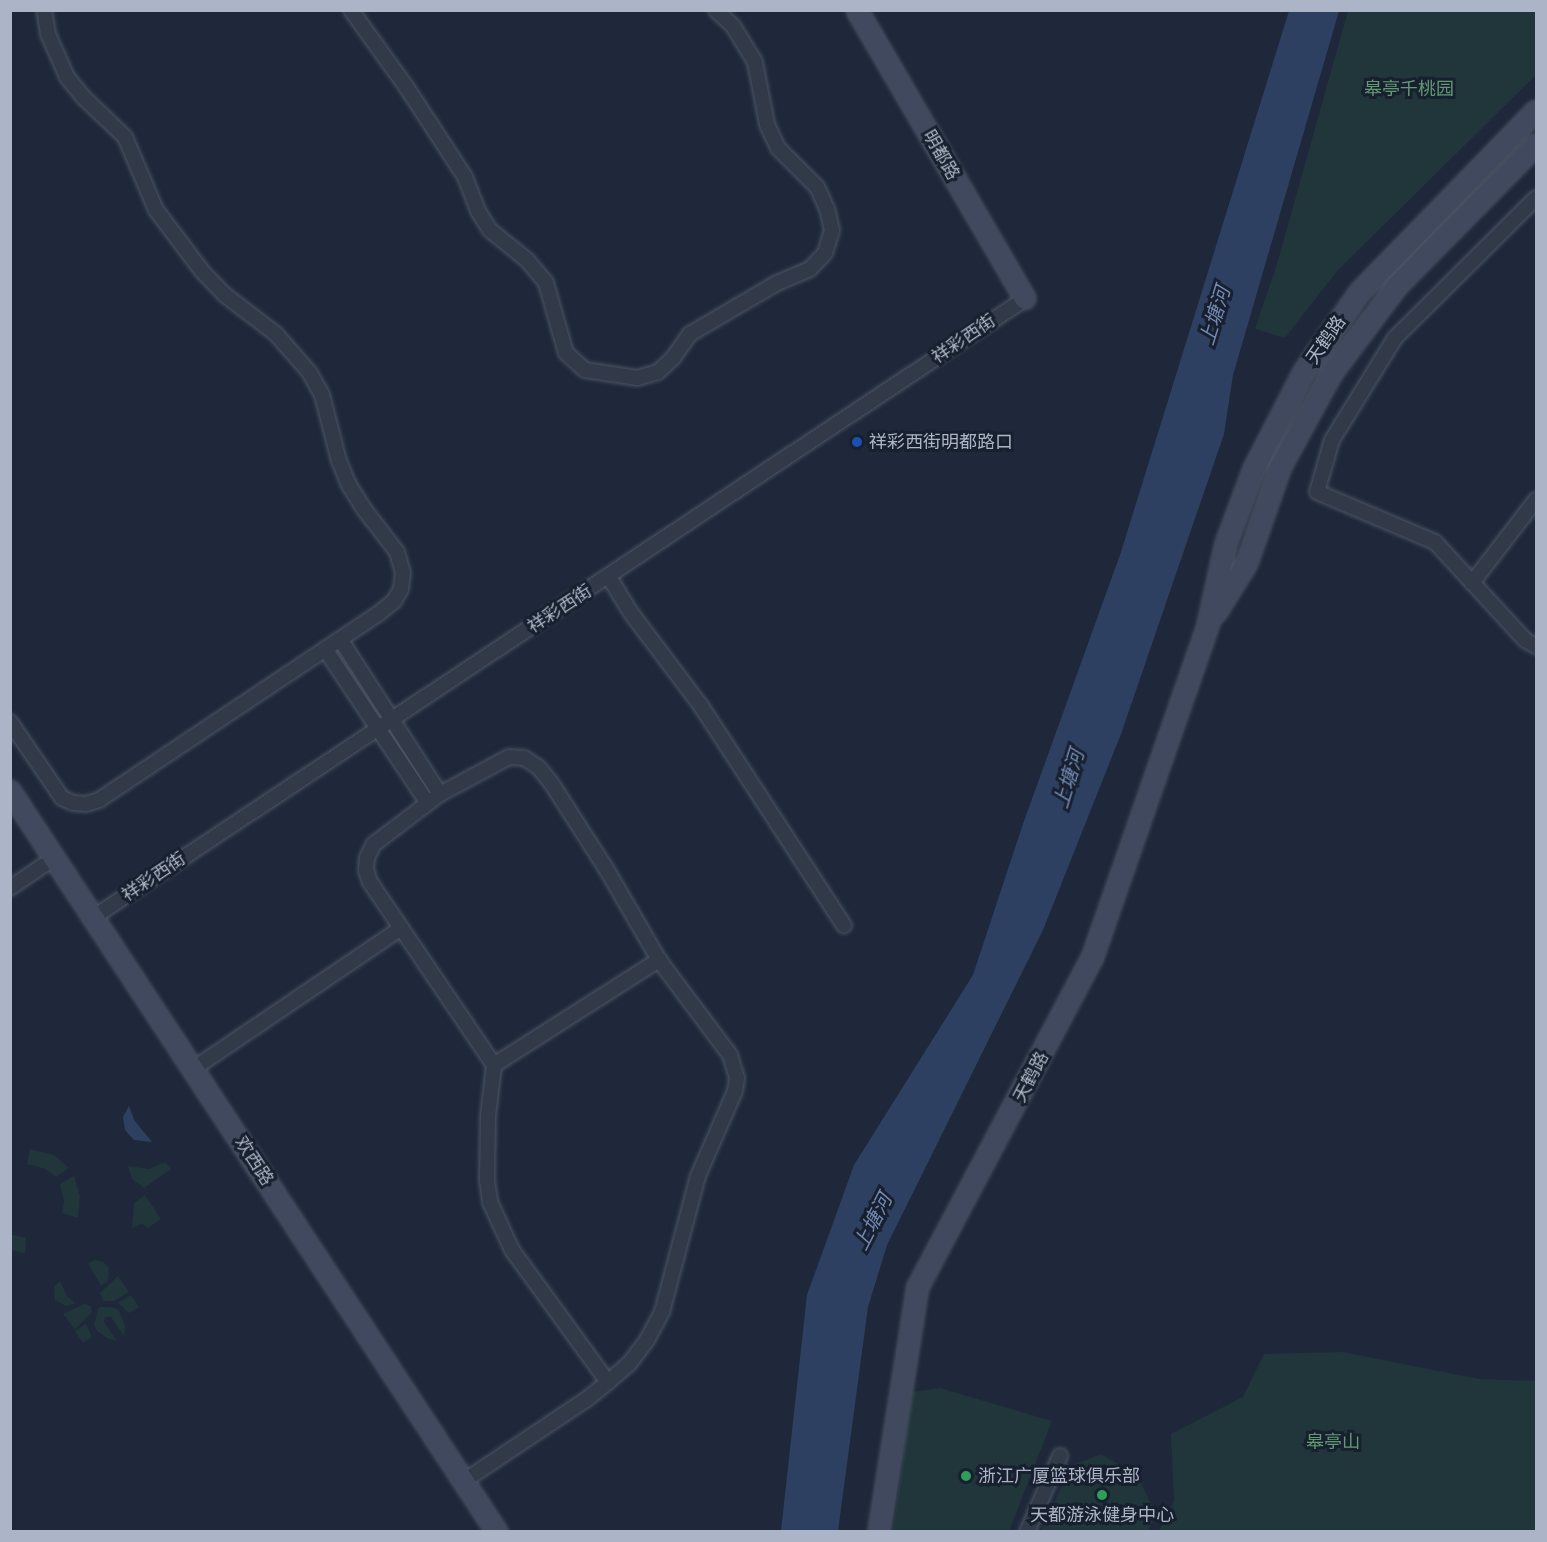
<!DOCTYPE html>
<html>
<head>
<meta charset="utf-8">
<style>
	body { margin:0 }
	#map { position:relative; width:1547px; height:1542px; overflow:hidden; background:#1e283a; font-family:"PT Sans Narrow","Noto Sans SC",sans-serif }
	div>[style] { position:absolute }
	.green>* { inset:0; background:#20363b }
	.water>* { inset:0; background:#2e4061 }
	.roads { filter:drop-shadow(0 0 2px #4c5565) drop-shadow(0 0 2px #4c5565) }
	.street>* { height:14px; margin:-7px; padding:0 7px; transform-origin:7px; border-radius:7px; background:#323a4a }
	.secondary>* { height:20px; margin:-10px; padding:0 10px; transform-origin:10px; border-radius:10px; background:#40495e }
	.dots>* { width:16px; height:16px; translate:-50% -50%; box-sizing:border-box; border:3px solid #18202f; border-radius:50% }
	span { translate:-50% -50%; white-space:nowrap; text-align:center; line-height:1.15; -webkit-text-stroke:6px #18202f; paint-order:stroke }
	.park-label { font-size:18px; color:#619a72 }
	.street-label { font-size:18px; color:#acb5c7 }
	.poi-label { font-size:18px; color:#acb5c7 }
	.left { translate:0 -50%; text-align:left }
	.water-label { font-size:20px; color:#7189b2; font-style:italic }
	.frame { position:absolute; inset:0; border:12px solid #acb5c7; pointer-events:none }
</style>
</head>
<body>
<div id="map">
	<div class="green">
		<i style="clip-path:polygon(1348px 11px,1536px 11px,1536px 75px,1337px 271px,1285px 338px,1255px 329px,1277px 264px)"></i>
		<i style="clip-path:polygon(30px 1149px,54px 1155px,69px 1168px,56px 1177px,46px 1169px,27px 1164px)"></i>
		<i style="clip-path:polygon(165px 1162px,171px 1169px,144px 1188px,132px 1179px,128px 1166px,149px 1169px)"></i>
		<i style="clip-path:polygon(74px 1176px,80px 1196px,78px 1218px,62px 1213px,64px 1201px,60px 1184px)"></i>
		<i style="clip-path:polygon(145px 1195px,161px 1219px,148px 1228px,142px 1224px,132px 1228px,134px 1203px)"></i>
		<i style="clip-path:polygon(10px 1234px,26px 1238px,25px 1253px,11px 1250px)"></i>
		<i style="clip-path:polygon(95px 1260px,103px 1262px,109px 1268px,108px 1281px,101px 1286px,88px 1263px)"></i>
		<i style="clip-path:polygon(118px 1276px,129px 1292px,114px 1301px,103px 1301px,100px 1293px)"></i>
		<i style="clip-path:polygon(60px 1281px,67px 1296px,75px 1303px,66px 1306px,55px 1300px,54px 1287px)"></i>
		<i style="clip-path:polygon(131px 1295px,139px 1307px,129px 1313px,118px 1303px)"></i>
		<i style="clip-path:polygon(84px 1304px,91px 1306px,92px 1312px,75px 1329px,63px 1314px)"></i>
		<i style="clip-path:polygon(99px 1307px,110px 1307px,119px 1310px,125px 1326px,124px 1336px,111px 1317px,105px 1317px,104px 1322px,117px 1341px,107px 1338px,97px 1331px,94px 1324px)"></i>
		<i style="clip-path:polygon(86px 1324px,92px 1337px,83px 1343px,75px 1331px)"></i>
		<i style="clip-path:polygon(1343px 1352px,1479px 1379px,1536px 1381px,1536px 1531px,1159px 1531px,1174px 1501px,1171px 1434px,1243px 1397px,1264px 1354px)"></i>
		<i style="clip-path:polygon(940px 1388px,1052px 1421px,1009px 1531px,893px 1531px,912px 1392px)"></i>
		<i style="clip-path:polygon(1101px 1454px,1137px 1475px,1156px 1514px,1148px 1531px,1041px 1531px,1071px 1466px)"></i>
	</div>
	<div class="water">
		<i style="clip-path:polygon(1289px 11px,1339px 11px,1233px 375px,1224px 434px,1121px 734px,1043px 930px,887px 1245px,868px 1307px,838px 1531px,781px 1531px,807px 1295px,854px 1165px,973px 975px,1023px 824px,1121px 552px)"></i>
		<i style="clip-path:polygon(129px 1106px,134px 1120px,152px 1142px,134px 1140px,125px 1130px,123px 1117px)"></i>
	</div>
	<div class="roads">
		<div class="street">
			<i style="left:351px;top:10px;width:96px;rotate:54.3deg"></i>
			<i style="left:407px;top:88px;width:106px;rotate:56.9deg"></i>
			<i style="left:465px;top:177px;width:36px;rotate:69deg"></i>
			<i style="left:478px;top:211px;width:22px;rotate:58deg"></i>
			<i style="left:490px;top:230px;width:48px;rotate:39deg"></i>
			<i style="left:527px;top:260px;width:30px;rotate:50deg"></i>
			<i style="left:546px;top:283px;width:73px;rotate:74.1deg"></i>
			<i style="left:566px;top:353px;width:25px;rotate:42deg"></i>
			<i style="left:585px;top:370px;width:53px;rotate:8.7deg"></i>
			<i style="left:637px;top:378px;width:22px;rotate:-16deg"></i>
			<i style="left:658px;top:372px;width:21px;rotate:-43deg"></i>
			<i style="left:673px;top:358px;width:29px;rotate:-55deg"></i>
			<i style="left:690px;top:334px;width:101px;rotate:-30.4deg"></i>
			<i style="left:777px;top:283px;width:36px;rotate:-23deg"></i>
			<i style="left:810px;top:269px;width:22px;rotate:-47deg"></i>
			<i style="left:825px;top:253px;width:24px;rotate:-73deg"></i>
			<i style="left:832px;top:230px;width:22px;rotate:-103deg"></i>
			<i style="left:827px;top:209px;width:24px;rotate:-114deg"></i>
			<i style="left:817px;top:187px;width:55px;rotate:-135deg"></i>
			<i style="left:778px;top:148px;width:26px;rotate:-115deg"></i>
			<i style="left:767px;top:124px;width:63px;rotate:-101deg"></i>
			<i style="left:755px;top:62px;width:42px;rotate:-121.4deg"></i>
			<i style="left:733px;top:26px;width:23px;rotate:-137deg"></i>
			<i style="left:1536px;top:198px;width:199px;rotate:135.2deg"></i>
			<i style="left:1395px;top:338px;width:120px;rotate:121.7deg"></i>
			<i style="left:1332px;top:440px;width:54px;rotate:106.1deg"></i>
			<i style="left:1317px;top:492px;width:128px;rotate:23deg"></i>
			<i style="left:1435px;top:542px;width:133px;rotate:47.4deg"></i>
			<i style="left:1525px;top:640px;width:13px;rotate:29deg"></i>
			<i style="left:609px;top:577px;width:42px;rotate:58.6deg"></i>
			<i style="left:631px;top:613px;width:116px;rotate:53deg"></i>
			<i style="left:701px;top:706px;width:262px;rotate:56.9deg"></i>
			<i style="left:1472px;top:583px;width:105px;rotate:-52.4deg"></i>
			<i style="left:340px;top:639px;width:184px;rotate:57.2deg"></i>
			<i style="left:325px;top:649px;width:184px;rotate:56.3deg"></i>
			<i style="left:10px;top:722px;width:92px;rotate:55.6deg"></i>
			<i style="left:62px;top:798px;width:12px;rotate:24deg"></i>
			<i style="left:73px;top:803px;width:13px;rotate:4deg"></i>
			<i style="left:86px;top:804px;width:14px;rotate:-17deg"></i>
			<i style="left:99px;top:800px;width:335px;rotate:-33.7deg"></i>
			<i style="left:378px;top:614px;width:21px;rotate:-39deg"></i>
			<i style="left:394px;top:601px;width:14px;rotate:-60deg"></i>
			<i style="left:401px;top:589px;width:16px;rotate:-83deg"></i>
			<i style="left:403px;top:573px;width:22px;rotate:-106deg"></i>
			<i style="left:397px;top:552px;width:54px;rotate:-127.5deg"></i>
			<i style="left:364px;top:509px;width:31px;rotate:-122deg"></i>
			<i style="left:348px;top:483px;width:24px;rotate:-112deg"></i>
			<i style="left:339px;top:461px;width:68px;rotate:-104.4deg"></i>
			<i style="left:322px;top:395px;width:25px;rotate:-119deg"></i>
			<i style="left:310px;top:373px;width:52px;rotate:-131.1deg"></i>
			<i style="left:276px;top:334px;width:64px;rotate:-142.6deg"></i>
			<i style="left:225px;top:295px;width:33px;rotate:-134deg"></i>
			<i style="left:202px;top:271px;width:76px;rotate:-127deg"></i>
			<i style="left:156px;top:210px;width:79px;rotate:-113deg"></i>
			<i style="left:125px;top:137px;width:57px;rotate:-136.4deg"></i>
			<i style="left:84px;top:98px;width:27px;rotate:-129deg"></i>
			<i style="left:67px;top:77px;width:47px;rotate:-113.8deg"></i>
			<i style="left:48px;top:34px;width:24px;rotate:-99deg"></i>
			<i style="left:10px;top:888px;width:53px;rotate:-34.3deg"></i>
			<i style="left:94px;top:917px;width:1117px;rotate:-33.58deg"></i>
			<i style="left:494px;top:1065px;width:196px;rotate:-32.5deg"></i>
			<i style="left:193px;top:1069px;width:251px;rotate:-34.1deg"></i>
			<i style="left:464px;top:1481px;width:148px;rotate:-33.7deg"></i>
			<i style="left:587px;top:1399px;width:27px;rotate:-39deg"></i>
			<i style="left:608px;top:1382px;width:28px;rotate:-41deg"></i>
			<i style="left:629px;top:1364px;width:30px;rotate:-53deg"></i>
			<i style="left:647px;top:1340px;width:32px;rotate:-62deg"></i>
			<i style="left:662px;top:1312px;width:141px;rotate:-75.2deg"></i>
			<i style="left:698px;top:1176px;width:93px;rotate:-66.5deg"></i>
			<i style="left:735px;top:1091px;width:13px;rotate:-81deg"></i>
			<i style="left:737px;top:1078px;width:24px;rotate:-107deg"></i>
			<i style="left:730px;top:1055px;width:119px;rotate:-126.8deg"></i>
			<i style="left:659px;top:960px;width:108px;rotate:-120.1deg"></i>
			<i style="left:605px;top:867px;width:98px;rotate:-122.6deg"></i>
			<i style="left:552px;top:784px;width:22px;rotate:-129deg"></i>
			<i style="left:538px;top:767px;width:17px;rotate:-147deg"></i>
			<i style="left:524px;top:758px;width:15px;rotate:-176deg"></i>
			<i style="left:509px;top:757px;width:78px;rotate:151.8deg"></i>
			<i style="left:440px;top:794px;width:83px;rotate:142.9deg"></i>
			<i style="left:374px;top:844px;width:16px;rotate:117deg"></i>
			<i style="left:367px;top:858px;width:12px;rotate:95deg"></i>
			<i style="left:366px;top:870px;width:13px;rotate:72deg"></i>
			<i style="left:370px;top:882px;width:221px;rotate:55.9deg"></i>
			<i style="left:494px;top:1065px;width:51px;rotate:96.7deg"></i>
			<i style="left:488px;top:1116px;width:64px;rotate:90.9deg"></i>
			<i style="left:487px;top:1180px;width:22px;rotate:82deg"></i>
			<i style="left:490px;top:1202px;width:53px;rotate:65.4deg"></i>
			<i style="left:512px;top:1250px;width:163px;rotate:54deg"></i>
			<i style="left:1027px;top:1532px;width:83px;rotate:-66.5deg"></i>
		</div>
		<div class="secondary">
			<i style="left:857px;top:10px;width:334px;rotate:59.8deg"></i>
			<i style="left:1216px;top:613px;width:59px;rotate:-58.2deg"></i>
			<i style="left:1247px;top:563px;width:101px;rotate:-70.8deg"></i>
			<i style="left:1280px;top:468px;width:108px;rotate:-61.3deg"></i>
			<i style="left:1332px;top:373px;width:109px;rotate:-53.2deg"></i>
			<i style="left:1397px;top:286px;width:198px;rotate:-45.4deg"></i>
			<i style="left:10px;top:791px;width:887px;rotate:56.69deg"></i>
			<i style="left:879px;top:1532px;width:248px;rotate:-81deg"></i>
			<i style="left:918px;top:1287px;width:371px;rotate:-62.1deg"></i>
			<i style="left:1092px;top:959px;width:354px;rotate:-70.8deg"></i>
			<i style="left:1208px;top:625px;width:83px;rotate:-77.5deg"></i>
			<i style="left:1226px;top:544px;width:80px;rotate:-69.5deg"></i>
			<i style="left:1254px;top:469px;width:109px;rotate:-62.7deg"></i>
			<i style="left:1304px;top:372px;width:98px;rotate:-55deg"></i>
			<i style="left:1360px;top:292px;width:252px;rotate:-45.8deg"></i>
		</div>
	</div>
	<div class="dots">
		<i style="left:857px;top:442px;background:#1a4fb4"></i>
		<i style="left:966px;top:1476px;background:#2e9e5b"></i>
		<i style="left:1102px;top:1495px;background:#2e9e5b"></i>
	</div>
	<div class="park-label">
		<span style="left:1409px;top:89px">皋亭千桃园</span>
		<span style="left:1333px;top:1442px">皋亭山</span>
	</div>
	<div class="street-label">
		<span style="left:941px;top:155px;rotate:60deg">明都路</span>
		<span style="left:964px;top:339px;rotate:-34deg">祥彩西街</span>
		<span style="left:1326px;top:340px;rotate:-55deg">天鹤路</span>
		<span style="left:560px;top:609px;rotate:-33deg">祥彩西街</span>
		<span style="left:154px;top:877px;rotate:-34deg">祥彩西街</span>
		<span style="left:1031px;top:1077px;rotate:-62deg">天鹤路</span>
		<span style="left:254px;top:1161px;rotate:57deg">欢西路</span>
	</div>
	<div class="poi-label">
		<span class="left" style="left:869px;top:442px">祥彩西街明都路口</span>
		<span class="left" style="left:978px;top:1476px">浙江广厦篮球俱乐部</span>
		<span style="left:1102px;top:1515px">天都游泳健身中心</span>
	</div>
	<div class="water-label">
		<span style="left:1215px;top:316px;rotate:-73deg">上塘河</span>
		<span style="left:1069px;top:779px;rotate:-73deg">上塘河</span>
		<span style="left:873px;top:1222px;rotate:-63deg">上塘河</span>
	</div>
	<div class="frame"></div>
</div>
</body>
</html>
